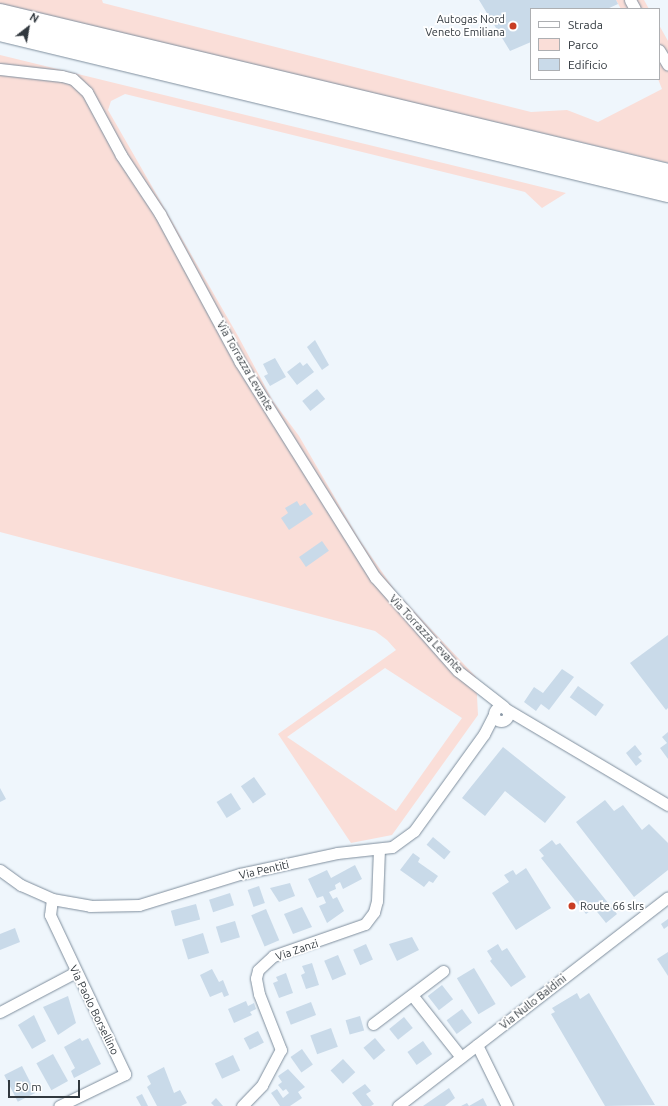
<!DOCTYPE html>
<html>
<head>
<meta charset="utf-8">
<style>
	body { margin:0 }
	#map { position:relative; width:668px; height:1106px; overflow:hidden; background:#eff6fc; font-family:Ubuntu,sans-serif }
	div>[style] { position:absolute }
	.green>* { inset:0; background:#faded8 }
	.building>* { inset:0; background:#c9dae9; transform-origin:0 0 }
	.roads { filter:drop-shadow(0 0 1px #7f8e9d) drop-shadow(0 0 1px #7f8e9d) }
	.minor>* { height:11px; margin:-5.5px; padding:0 5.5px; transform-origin:5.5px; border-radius:5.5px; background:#fff }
	.minor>.ring { margin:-5.5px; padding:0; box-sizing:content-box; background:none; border:11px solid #fff; border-radius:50% }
	.motorway>* { height:20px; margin:-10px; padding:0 10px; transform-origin:10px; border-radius:10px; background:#fff }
	.dots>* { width:11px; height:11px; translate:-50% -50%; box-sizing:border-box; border:2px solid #fff; border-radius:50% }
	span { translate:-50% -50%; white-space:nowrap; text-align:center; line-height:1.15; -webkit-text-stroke:3.5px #fff; paint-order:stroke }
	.poi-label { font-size:11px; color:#31383e }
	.right { translate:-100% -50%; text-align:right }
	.left { translate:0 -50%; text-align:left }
	.street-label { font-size:11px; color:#31383e }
	.legend { position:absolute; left:530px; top:8px; width:130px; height:72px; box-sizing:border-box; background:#fff; border:1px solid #adafb2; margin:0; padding:5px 7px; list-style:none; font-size:12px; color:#31383e }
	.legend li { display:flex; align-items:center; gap:8px; height:20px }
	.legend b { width:20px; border:1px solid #adafb2 }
	.north { position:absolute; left:8px; top:8px; width:40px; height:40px; -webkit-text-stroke:3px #fff; paint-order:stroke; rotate:31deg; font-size:11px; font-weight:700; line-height:16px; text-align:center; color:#31383e }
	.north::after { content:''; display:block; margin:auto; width:14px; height:18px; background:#31383e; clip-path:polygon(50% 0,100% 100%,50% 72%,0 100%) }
	.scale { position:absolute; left:8px; top:1080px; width:72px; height:18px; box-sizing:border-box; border:2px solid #31383e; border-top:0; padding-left:5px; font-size:12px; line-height:14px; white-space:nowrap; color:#31383e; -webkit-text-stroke:3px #fff; paint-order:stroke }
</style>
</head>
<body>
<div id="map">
	<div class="green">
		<i style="clip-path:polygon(0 0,102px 0,103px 3px,531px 112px,567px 110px,598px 122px,662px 89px,658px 79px,659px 25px,668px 41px,668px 163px,0 5px)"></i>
		<i style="clip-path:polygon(616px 0,644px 0,649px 9px,621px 9px)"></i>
		<i style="clip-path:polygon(evenodd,0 55px,566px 193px,542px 208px,525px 192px,125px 94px,111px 101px,108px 110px,238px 336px,273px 401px,299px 436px,359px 539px,396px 592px,476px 677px,478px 715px,392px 835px,351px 843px,278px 734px,396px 650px,387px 640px,375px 631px,0 532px,0 55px,385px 668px,462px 718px,396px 811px,287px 737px,385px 668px)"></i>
	</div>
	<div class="building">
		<i style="clip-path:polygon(479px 0,616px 0,618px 4px,607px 9px,531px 9px,531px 42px,510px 51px)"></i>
		<i style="clip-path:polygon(315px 340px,329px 365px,322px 370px,307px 347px)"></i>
		<i style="clip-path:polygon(275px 358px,286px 377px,270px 386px,264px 376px,268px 374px,263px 364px)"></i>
		<i style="clip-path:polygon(300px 362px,303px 366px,307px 363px,314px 372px,297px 385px,287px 372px)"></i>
		<i style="left:317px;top:389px;width:13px;height:19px;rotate:51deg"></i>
		<i style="clip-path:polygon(297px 501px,300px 506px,305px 503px,313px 514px,289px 530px,281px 518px,288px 513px,285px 508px)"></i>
		<i style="left:322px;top:541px;width:12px;height:28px;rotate:55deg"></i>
		<i style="clip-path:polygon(668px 635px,668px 708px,666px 710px,630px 663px)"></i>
		<i style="clip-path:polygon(562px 669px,574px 677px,549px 710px,541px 704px,536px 711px,524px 702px,534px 687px,543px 693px)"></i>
		<i style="left:578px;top:686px;width:32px;height:14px;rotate:36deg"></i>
		<i style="clip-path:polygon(668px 732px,668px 759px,660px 748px,667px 743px,662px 737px)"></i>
		<i style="clip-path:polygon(635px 745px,642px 754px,638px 757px,642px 761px,636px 766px,626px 753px)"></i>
		<i style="clip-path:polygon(503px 747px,566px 797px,545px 823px,505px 791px,485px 816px,462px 798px)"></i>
		<i style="left:254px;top:777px;width:21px;height:16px;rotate:55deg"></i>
		<i style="clip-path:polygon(0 788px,6px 799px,0 802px)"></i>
		<i style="left:231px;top:793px;width:19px;height:17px;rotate:58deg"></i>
		<i style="clip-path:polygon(605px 800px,614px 811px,623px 805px,642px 830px,649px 824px,668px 843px,668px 870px,634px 897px,576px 822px)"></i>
		<i style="left:433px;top:837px;width:23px;height:10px;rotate:40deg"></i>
		<i style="clip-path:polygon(552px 840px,556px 845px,560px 843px,617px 914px,606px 923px,594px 908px,586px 914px,541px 858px,544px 856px,539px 850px)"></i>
		<i style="clip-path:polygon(413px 853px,420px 858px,418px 862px,438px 876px,433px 883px,429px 881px,424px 887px,400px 870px)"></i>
		<i style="clip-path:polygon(355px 865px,362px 879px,343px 889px,340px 882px,335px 885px,336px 889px,329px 892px,333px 899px,337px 897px,344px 911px,327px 923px,319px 906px,326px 903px,323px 896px,317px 898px,308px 879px,327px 870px,331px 878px)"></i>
		<i style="clip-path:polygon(526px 868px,551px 908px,516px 930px,492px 893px,509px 882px,504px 875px,513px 870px,516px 875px)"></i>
		<i style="clip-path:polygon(290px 883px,295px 896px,279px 902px,270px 888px)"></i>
		<i style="left:259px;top:886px;width:18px;height:12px;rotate:71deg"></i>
		<i style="left:230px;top:893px;width:13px;height:22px;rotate:72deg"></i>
		<i style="left:196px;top:904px;width:16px;height:26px;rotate:75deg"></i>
		<i style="clip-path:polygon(302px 907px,312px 927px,293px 934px,284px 914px)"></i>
		<i style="left:266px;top:909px;width:34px;height:16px;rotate:67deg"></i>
		<i style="clip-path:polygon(668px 919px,668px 926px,664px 929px,661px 924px)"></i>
		<i style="left:235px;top:921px;width:17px;height:20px;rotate:73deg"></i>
		<i style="clip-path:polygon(15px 928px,20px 942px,0 950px,0 934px)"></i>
		<i style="left:203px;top:933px;width:21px;height:22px;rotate:73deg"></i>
		<i style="clip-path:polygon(412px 937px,419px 950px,397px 961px,389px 944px)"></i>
		<i style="left:366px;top:944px;width:17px;height:14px;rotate:66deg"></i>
		<i style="clip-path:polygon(498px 944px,502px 951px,507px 948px,526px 977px,511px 987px,490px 961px,492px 959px,487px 951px)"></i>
		<i style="clip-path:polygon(668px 952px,668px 976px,657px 959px)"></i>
		<i style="left:338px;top:955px;width:21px;height:15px;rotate:67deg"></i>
		<i style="clip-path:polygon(312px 963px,319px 985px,306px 989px,301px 975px,305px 973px,302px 966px)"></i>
		<i style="left:474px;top:968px;width:42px;height:20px;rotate:59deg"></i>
		<i style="clip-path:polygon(212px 969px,219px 982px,223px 980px,229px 995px,224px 997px,222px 992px,210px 997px,200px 975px)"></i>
		<i style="clip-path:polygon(286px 973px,293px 993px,279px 998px,273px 983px,278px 981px,276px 977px)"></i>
		<i style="left:442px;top:985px;width:18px;height:18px;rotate:52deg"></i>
		<i style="clip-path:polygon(577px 993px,580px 999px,589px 993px,655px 1105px,605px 1106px,551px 1014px,555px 1012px,552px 1008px)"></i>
		<i style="clip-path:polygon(68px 996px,76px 1023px,58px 1035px,43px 1007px)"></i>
		<i style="clip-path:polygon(246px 1001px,248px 1006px,254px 1003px,256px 1009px,250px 1012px,252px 1015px,234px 1023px,228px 1009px)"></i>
		<i style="left:311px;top:1002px;width:14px;height:27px;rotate:69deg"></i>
		<i style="left:462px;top:1009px;width:17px;height:19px;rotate:54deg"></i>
		<i style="clip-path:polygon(34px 1015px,46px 1041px,32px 1049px,18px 1025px)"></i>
		<i style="left:360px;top:1016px;width:15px;height:15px;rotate:74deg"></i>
		<i style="left:404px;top:1017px;width:14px;height:19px;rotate:51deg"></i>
		<i style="left:331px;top:1028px;width:20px;height:22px;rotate:70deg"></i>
		<i style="left:258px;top:1031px;width:13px;height:16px;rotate:63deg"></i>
		<i style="clip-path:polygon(80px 1038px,82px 1041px,88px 1038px,101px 1064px,74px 1078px,71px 1071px,75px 1068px,64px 1047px)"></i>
		<i style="left:375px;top:1038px;width:16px;height:15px;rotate:50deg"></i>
		<i style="left:423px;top:1041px;width:16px;height:19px;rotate:55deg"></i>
		<i style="left:302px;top:1049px;width:19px;height:14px;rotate:55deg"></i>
		<i style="left:53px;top:1054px;width:31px;height:19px;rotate:61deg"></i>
		<i style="left:233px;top:1055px;width:17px;height:20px;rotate:65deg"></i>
		<i style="left:343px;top:1059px;width:18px;height:17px;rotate:47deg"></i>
		<i style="left:22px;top:1066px;width:30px;height:20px;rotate:63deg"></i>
		<i style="clip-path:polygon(164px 1067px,174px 1093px,180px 1090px,187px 1103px,181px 1106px,157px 1106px,147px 1087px,151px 1084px,147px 1076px)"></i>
		<i style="clip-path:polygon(288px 1069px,305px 1087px,298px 1092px,302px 1098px,290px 1106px,280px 1106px,271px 1093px,277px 1089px,283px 1098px,289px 1093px,286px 1089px,283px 1091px,278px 1085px,282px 1082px,278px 1076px)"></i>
		<i style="clip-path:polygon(365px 1084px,371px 1091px,366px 1094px,374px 1104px,371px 1106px,362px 1106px,352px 1093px)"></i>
		<i style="clip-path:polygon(449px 1088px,455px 1098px,445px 1106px,423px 1106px)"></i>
		<i style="clip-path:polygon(142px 1094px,148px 1106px,141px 1106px,136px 1097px)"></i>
		<i style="clip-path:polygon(216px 1098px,223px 1106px,214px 1106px,211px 1103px)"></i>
		<i style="clip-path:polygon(483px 1098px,487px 1106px,461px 1106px,467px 1103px,469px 1106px)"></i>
	</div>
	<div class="roads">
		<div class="minor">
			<i style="left:630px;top:0;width:10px;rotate:61deg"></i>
			<i style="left:659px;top:50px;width:17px;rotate:59deg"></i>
			<i style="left:0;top:69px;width:62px;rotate:6.4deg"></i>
			<i style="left:62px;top:76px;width:11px;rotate:15deg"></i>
			<i style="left:73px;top:79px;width:19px;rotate:43deg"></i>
			<i style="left:87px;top:92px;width:72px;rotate:61.6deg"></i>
			<i style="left:121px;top:155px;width:71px;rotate:56.5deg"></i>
			<i style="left:160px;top:214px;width:168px;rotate:61.6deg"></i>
			<i style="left:240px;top:362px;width:254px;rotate:57.9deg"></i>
			<i style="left:375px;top:577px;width:125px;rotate:48.6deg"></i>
			<i style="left:458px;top:671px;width:58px;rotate:38deg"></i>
			<i class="ring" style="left:494px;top:707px;width:3px;height:3px"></i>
			<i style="left:506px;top:709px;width:188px;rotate:30.7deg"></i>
			<i style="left:0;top:870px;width:26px;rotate:36deg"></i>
			<i style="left:21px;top:885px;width:34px;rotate:24deg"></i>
			<i style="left:52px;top:899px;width:39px;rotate:10deg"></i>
			<i style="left:90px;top:906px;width:49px;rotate:-1.2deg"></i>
			<i style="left:139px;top:905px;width:106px;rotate:-17.1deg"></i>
			<i style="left:240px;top:874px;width:99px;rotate:-12.2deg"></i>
			<i style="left:337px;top:853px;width:55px;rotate:-6.2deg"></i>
			<i style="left:392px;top:847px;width:27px;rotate:-36deg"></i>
			<i style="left:414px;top:831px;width:120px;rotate:-54.2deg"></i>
			<i style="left:484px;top:734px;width:22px;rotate:-63deg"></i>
			<i style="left:52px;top:899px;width:16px;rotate:97deg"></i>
			<i style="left:50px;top:915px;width:176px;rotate:64.7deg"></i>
			<i style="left:125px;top:1074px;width:73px;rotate:154.1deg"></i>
			<i style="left:412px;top:995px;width:79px;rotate:51.7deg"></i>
			<i style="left:0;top:1012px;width:86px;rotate:-27.8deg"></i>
			<i style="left:373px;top:1024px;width:88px;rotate:-37.1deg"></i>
			<i style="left:477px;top:1045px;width:68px;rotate:63.8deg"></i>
			<i style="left:242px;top:1106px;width:29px;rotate:-46deg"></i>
			<i style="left:262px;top:1085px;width:40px;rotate:-62deg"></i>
			<i style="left:281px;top:1050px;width:60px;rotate:-111.4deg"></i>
			<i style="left:259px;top:994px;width:16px;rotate:-101deg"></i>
			<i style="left:256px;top:978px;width:8px;rotate:-76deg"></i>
			<i style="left:258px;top:970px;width:21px;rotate:-43deg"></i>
			<i style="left:273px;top:956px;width:97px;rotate:-19.2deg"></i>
			<i style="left:365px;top:924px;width:15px;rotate:-53deg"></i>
			<i style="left:374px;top:912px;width:11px;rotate:-75deg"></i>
			<i style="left:377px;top:901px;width:51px;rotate:-87.8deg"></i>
			<i style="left:398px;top:1106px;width:341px;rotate:-37.7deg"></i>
		</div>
		<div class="motorway">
			<i style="left:0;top:14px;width:687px;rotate:13.47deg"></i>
			<i style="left:0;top:31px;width:687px;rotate:13.55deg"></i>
		</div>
	</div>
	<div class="dots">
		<i style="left:513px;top:26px;background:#c83d24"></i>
		<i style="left:572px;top:906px;background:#c83d24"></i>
	</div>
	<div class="poi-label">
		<span class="right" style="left:505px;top:26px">Autogas Nord<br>Veneto Emiliana</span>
		<span class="left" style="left:580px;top:906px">Route 66 slrs</span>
	</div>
	<div class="street-label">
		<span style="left:245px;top:366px;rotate:60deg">Via Torrazza Levante</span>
		<span style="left:426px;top:634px;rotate:47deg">Via Torrazza Levante</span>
		<span style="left:264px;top:870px;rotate:-13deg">Via Pentiti</span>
		<span style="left:297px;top:950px;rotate:-19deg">Via Zanzi</span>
		<span style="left:533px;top:1002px;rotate:-38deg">Via Nullo Baldini</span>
		<span style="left:94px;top:1010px;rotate:64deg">Via Paolo Borsellino</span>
	</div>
	<ul class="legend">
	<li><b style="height:5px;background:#fff"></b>Strada</li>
	<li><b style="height:11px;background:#faded8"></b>Parco</li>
	<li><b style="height:11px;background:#c9dae9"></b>Edificio</li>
	</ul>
	<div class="north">N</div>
	<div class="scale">50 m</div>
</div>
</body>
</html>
